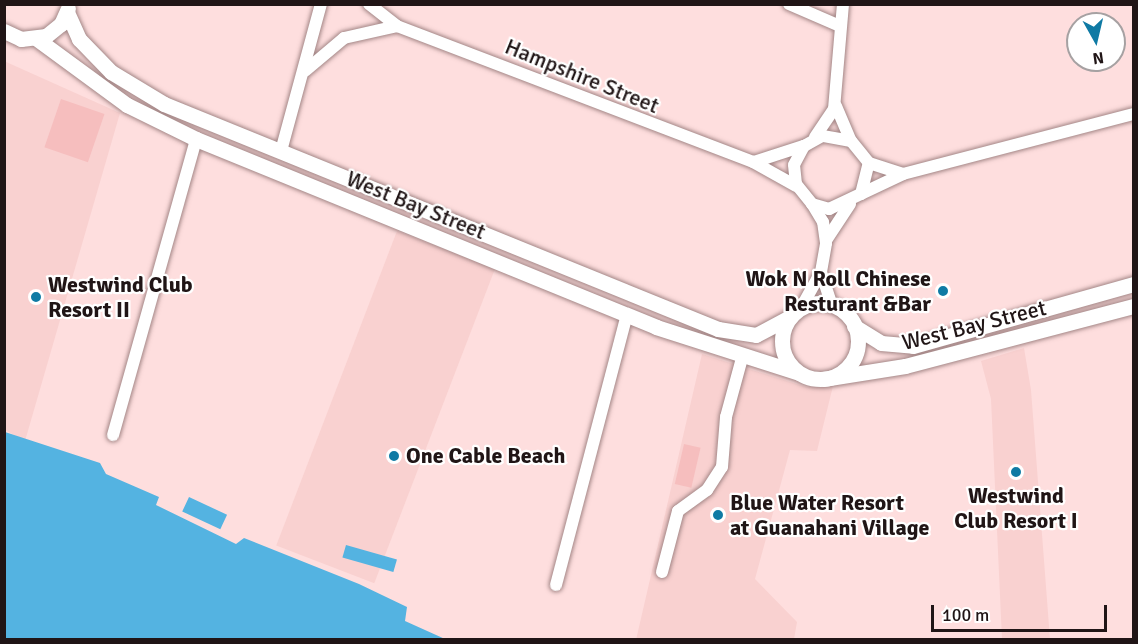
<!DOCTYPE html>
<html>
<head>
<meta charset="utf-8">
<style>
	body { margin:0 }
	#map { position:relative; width:1138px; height:644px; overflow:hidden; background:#fedede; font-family:Signika,sans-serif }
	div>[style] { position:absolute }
	.built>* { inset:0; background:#f9d1d0; transform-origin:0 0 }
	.green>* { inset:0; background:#f6bebe; transform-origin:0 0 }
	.water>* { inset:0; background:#54b3e1; transform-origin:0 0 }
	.roads { filter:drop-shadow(0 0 2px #a38686) drop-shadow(0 0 2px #a38686) }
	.minor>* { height:12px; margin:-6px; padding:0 6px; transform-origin:6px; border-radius:6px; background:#fff }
	.major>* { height:15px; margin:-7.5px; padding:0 7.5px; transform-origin:7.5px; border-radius:7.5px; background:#fff }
	.major>.ring { margin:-7.5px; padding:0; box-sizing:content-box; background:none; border:15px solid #fff; border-radius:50% }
	.dots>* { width:16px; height:16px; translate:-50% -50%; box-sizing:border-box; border:3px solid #fff; border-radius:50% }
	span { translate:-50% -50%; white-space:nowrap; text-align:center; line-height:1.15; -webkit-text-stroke:4.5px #fff; paint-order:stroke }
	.street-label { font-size:22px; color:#201516 }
	.poi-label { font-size:22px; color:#201516; font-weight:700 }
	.right { translate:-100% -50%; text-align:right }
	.left { translate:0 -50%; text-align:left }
	.frame { position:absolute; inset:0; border:6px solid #201516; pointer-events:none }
	.north { position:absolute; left:1066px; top:12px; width:60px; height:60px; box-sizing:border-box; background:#fff; border:2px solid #a6a1a2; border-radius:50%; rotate:172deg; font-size:16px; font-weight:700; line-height:24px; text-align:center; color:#201516 }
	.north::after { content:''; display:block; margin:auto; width:21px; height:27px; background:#0f7aa4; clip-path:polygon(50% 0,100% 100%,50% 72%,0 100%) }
	.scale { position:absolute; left:931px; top:605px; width:176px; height:27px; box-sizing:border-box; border:3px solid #201516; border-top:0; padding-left:8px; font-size:18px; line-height:21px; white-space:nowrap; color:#201516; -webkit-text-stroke:4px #fff; paint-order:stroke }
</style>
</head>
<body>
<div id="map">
	<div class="built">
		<i style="clip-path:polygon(4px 61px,120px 113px,25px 441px,5px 430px)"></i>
		<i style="left:397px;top:231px;width:105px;height:337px;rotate:21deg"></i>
		<i style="clip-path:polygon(1024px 348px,1031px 390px,1050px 639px,1002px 639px,991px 399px,981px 361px)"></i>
		<i style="clip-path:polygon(702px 354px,806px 387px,833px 386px,817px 451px,790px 450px,755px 579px,797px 622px,794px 639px,636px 640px)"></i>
	</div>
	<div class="green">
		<i style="left:61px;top:99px;width:46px;height:51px;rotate:19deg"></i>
		<i style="left:684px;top:444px;width:17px;height:41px;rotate:13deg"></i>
	</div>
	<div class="water">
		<i style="clip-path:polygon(5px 432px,100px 463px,106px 474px,159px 497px,156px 505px,236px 544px,244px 538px,359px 584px,407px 607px,405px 621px,445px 639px,5px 639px)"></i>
		<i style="left:189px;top:497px;width:42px;height:16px;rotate:25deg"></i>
		<i style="left:346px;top:545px;width:53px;height:13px;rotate:16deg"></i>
	</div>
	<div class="roads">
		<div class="minor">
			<i style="left:369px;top:4px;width:36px;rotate:38deg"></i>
			<i style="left:397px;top:26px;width:381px;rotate:20.9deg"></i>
			<i style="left:753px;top:162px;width:49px;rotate:29.2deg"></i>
			<i style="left:789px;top:4px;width:56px;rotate:23.3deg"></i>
			<i style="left:305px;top:71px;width:51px;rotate:-40.2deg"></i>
			<i style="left:344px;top:38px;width:54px;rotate:-12.8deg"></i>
			<i style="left:836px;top:106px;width:38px;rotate:67deg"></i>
			<i style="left:815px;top:137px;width:34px;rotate:-56deg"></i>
			<i style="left:834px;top:109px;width:105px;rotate:-85.1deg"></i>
			<i style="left:281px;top:151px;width:152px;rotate:-74.8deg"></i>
			<i style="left:754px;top:162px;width:52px;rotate:-18.1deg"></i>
			<i style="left:869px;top:163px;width:35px;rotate:18deg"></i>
			<i style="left:861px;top:194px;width:32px;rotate:-76deg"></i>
			<i style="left:869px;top:163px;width:28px;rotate:-129deg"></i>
			<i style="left:851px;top:141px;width:29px;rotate:-170deg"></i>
			<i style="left:822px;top:136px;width:21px;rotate:151deg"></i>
			<i style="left:804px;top:146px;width:21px;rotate:118deg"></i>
			<i style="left:794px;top:165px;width:19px;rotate:84deg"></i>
			<i style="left:796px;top:184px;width:26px;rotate:51deg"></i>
			<i style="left:812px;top:204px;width:18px;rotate:16deg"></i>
			<i style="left:829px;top:209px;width:82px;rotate:-25.3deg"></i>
			<i style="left:903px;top:174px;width:239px;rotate:-14.6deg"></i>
			<i style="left:827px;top:239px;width:42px;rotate:-56.7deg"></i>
			<i style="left:821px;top:272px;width:35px;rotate:72deg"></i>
			<i style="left:801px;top:308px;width:41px;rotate:-60.9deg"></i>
			<i style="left:821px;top:272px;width:29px;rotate:-80deg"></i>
			<i style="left:826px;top:243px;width:21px;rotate:-98deg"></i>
			<i style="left:823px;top:222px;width:21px;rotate:-121deg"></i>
			<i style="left:113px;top:435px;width:307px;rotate:-74.3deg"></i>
			<i style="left:662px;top:572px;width:63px;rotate:-75.3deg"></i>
			<i style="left:678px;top:511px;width:36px;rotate:-36deg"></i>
			<i style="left:707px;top:490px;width:27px;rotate:-57deg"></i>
			<i style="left:722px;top:467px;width:50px;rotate:-85.4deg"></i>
			<i style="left:726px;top:417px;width:61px;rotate:-74.8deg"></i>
			<i style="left:556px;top:585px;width:279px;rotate:-75.3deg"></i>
		</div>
		<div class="major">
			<i style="left:67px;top:12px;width:30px;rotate:66deg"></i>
			<i style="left:79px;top:39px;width:46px;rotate:45.9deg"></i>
			<i style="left:111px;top:72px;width:62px;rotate:31.1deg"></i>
			<i style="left:164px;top:104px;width:598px;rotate:22.1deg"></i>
			<i style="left:718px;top:329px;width:38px;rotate:9deg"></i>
			<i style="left:756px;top:335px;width:38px;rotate:-28deg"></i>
			<i style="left:4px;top:31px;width:19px;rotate:25deg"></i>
			<i style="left:21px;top:39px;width:25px;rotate:-7deg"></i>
			<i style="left:46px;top:36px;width:19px;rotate:-39deg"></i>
			<i style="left:61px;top:24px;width:17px;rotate:-66deg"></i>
			<i style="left:37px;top:39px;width:112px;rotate:36.3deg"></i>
			<i style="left:127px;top:105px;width:77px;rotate:26.2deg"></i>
			<i style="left:196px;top:139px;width:497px;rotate:22.2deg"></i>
			<i style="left:656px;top:327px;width:150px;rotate:17.8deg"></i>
			<i class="ring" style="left:782px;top:303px;width:61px;height:61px"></i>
			<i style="left:854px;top:326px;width:32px;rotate:32deg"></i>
			<i style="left:881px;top:343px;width:32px;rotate:5deg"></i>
			<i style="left:913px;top:346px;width:230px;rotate:-15.7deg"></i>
			<i style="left:823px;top:379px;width:83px;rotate:-9deg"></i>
			<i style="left:905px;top:366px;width:237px;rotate:-14.7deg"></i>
		</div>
	</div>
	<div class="dots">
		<i style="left:943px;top:291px;background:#0f7aa4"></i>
		<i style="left:36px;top:297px;background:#0f7aa4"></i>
		<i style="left:394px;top:456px;background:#0f7aa4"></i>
		<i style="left:1016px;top:472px;background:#0f7aa4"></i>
		<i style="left:718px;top:515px;background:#0f7aa4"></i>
	</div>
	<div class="street-label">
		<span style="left:582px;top:76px;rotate:22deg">Hampshire Street</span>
		<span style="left:416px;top:205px;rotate:22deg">West Bay Street</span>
		<span style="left:974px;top:325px;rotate:-14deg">West Bay Street</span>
	</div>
	<div class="poi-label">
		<span class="right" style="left:931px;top:291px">Wok N Roll Chinese<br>Resturant &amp;Bar</span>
		<span class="left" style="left:48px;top:297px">Westwind Club<br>Resort II</span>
		<span class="left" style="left:406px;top:456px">One Cable Beach</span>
		<span style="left:1016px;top:508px">Westwind<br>Club Resort I</span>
		<span class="left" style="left:730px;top:515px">Blue Water Resort<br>at Guanahani Village</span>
	</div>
	<div class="frame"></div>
	<div class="north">N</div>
	<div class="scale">100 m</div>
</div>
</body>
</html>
